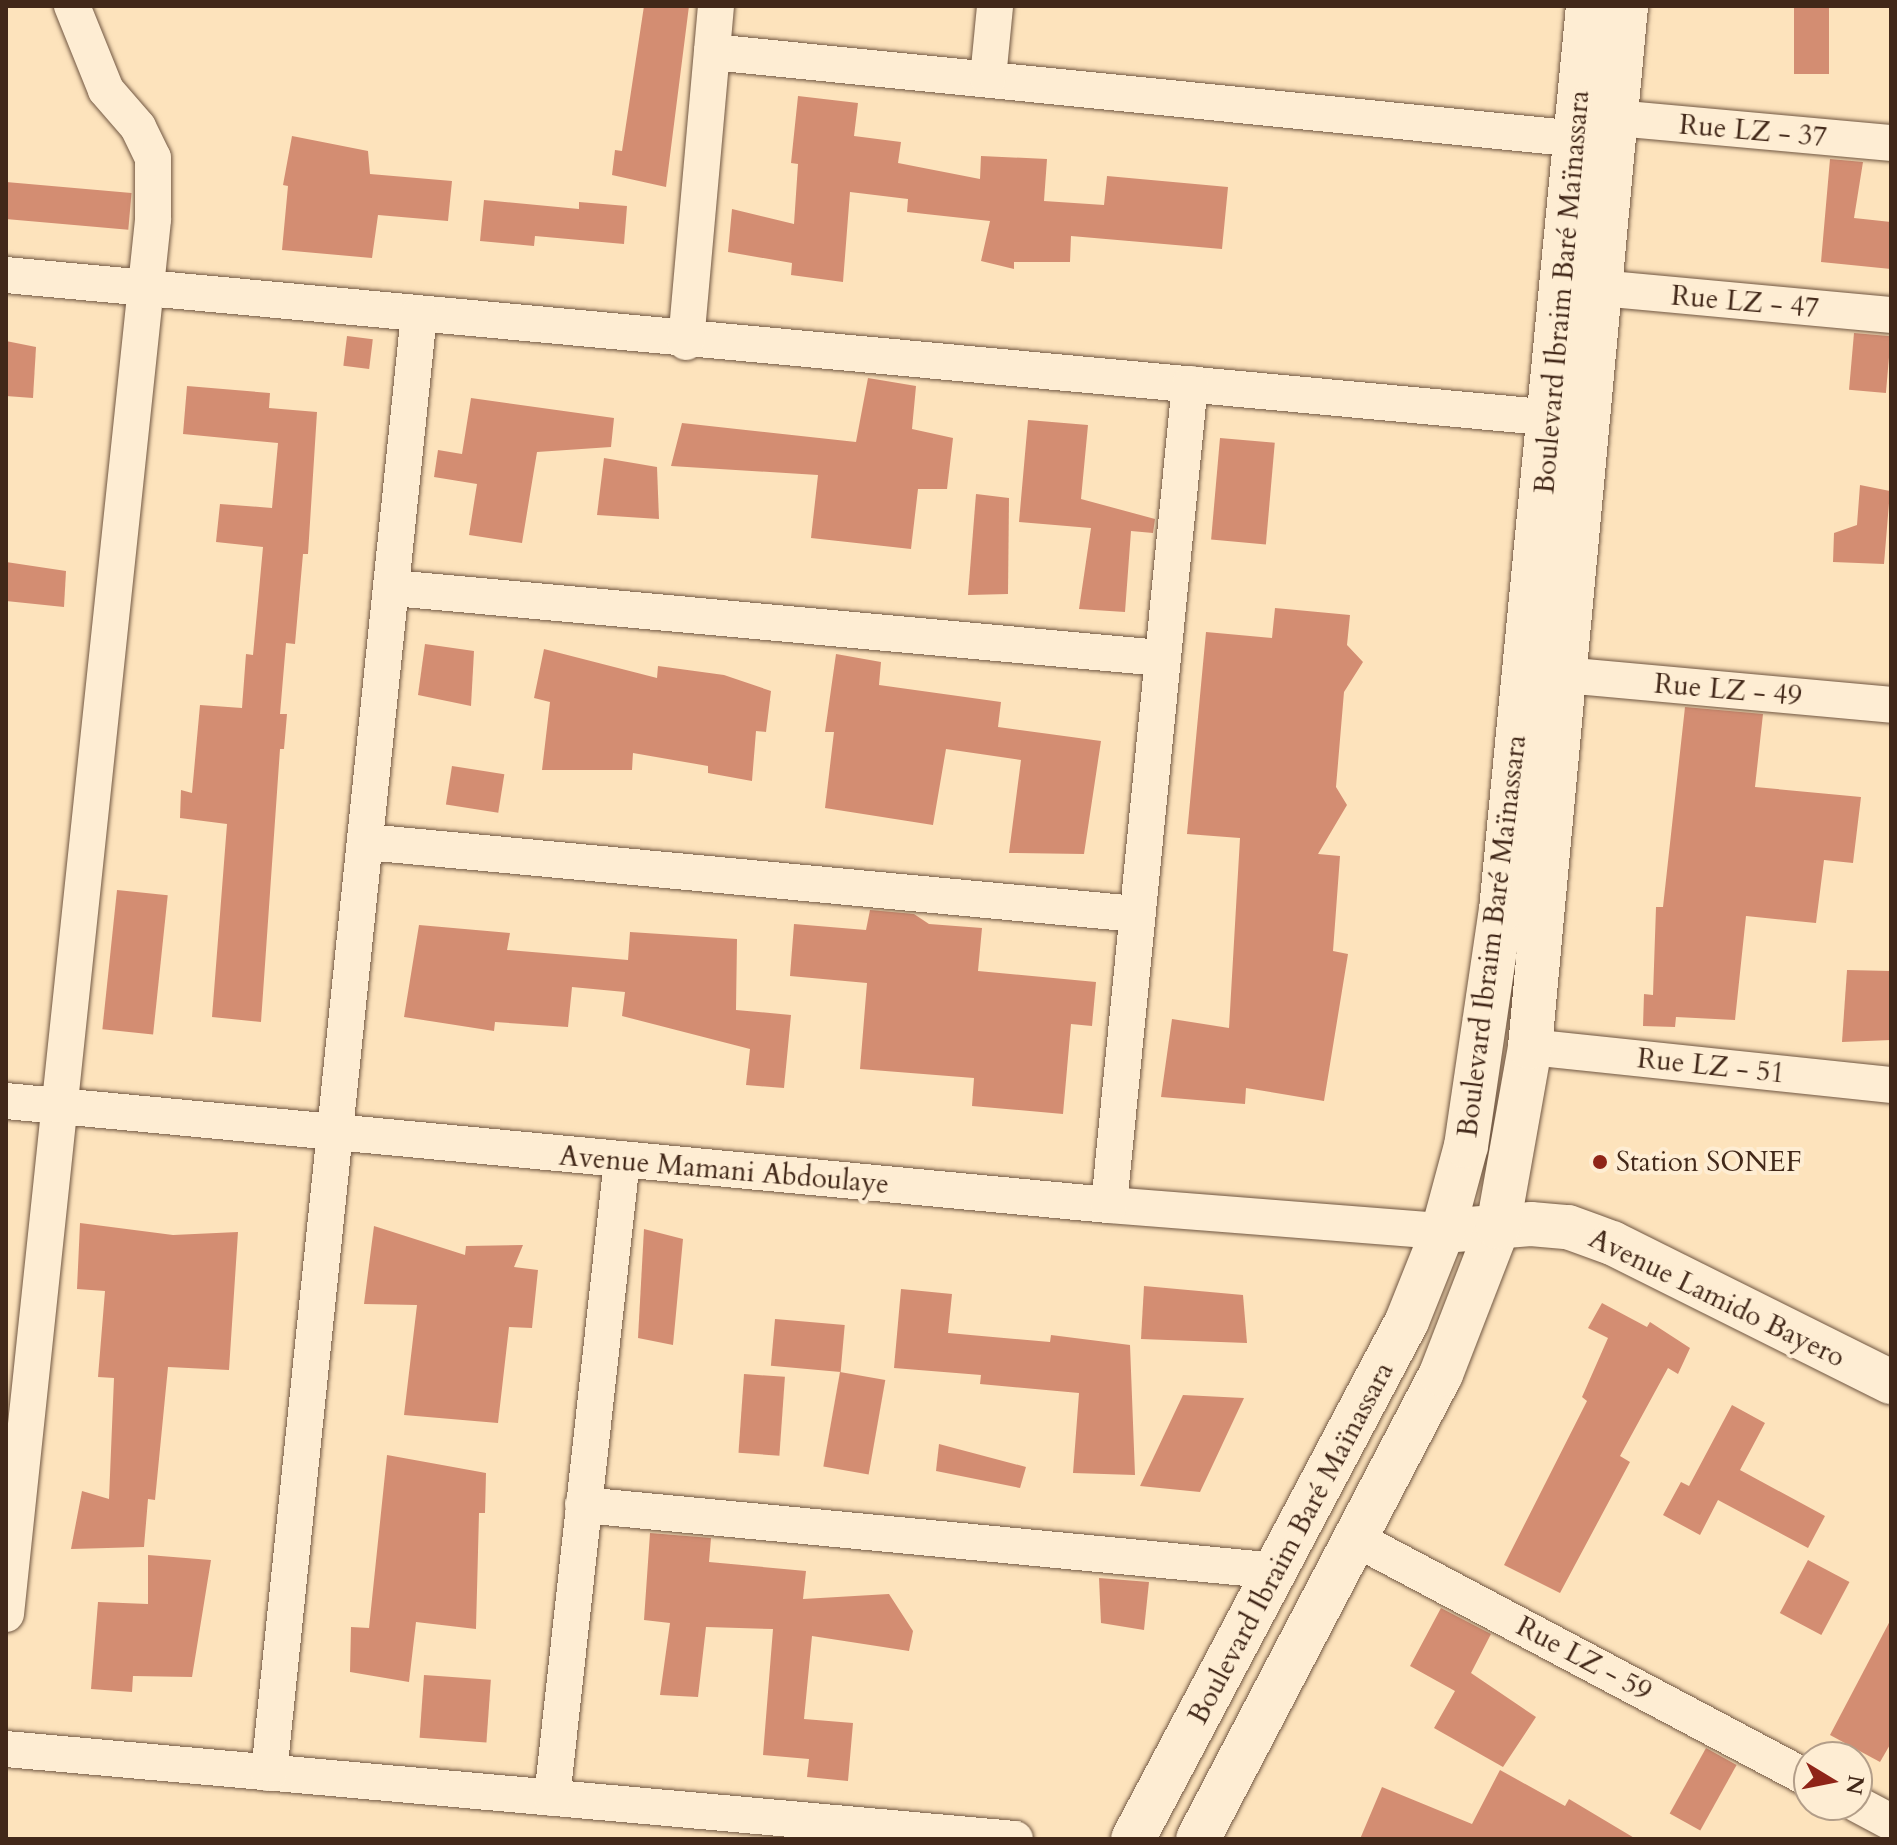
<!DOCTYPE html>
<html>
<head>
<meta charset="utf-8">
<style>
	body { margin:0 }
	#map { position:relative; width:1897px; height:1845px; overflow:hidden; background:#fde3bc; font-family:Cardo,serif }
	div>[style] { position:absolute }
	.building>* { inset:0; background:#d38d72; transform-origin:0 0 }
	.roads { filter:drop-shadow(0 0 2px #715742) drop-shadow(0 0 2px #715742) }
	.minor>* { height:36px; margin:-18px; padding:0 18px; transform-origin:18px; border-radius:18px; background:#feedd3 }
	.tertiary>* { height:44px; margin:-22px; padding:0 22px; transform-origin:22px; border-radius:22px; background:#feedd3 }
	.secondary>* { height:44px; margin:-22px; padding:0 22px; transform-origin:22px; border-radius:22px; background:#feedd3 }
	.dots>* { width:22px; height:22px; translate:-50% -50%; box-sizing:border-box; border:4px solid #feedd3; border-radius:50% }
	span { translate:-50% -50%; white-space:nowrap; text-align:center; line-height:1.15; -webkit-text-stroke:8px #feedd3; paint-order:stroke }
	.street-label { font-size:28px; color:#422819 }
	.poi-label { font-size:28px; color:#422819 }
	.left { translate:0 -50%; text-align:left }
	.frame { position:absolute; inset:0; border:8px solid #422819; pointer-events:none }
	.north { position:absolute; left:1793px; top:1741px; width:80px; height:80px; box-sizing:border-box; background:#feedd3; border:2px solid #b39e89; border-radius:50%; rotate:100deg; font-size:22px; font-weight:700; line-height:32px; text-align:center; color:#422819 }
	.north::after { content:''; display:block; margin:auto; width:28px; height:36px; background:#8f2418; clip-path:polygon(50% 0,100% 100%,50% 72%,0 100%) }
</style>
</head>
<body>
<div id="map">
	<div class="building">
		<i style="clip-path:polygon(644px 6px,689px 6px,666px 187px,612px 175px,615px 150px,622px 151px)"></i>
		<i style="left:1794px;top:6px;width:35px;height:68px"></i>
		<i style="clip-path:polygon(798px 96px,858px 103px,854px 136px,901px 142px,898px 163px,980px 179px,981px 156px,1047px 159px,1044px 201px,1104px 205px,1107px 176px,1228px 187px,1222px 249px,1071px 236px,1070px 262px,1014px 262px,1014px 269px,981px 261px,990px 221px,907px 212px,908px 199px,850px 192px,843px 282px,791px 275px,792px 263px,728px 252px,732px 209px,794px 224px,798px 164px,791px 163px)"></i>
		<i style="clip-path:polygon(292px 136px,368px 151px,370px 174px,452px 181px,448px 221px,378px 215px,372px 258px,282px 250px,288px 186px,283px 185px)"></i>
		<i style="clip-path:polygon(1830px 159px,1863px 162px,1854px 218px,1891px 222px,1891px 269px,1821px 262px)"></i>
		<i style="left:6px;top:182px;width:126px;height:37px;rotate:5deg"></i>
		<i style="clip-path:polygon(484px 200px,579px 209px,579px 202px,627px 206px,624px 244px,535px 236px,534px 246px,480px 241px)"></i>
		<i style="left:1854px;top:333px;width:37px;height:57px;rotate:5deg"></i>
		<i style="left:347px;top:336px;width:26px;height:30px;rotate:7deg"></i>
		<i style="clip-path:polygon(6px 341px,36px 347px,33px 398px,6px 396px)"></i>
		<i style="clip-path:polygon(868px 378px,916px 386px,912px 429px,953px 438px,947px 489px,918px 489px,911px 549px,811px 538px,818px 475px,671px 466px,682px 423px,856px 442px)"></i>
		<i style="clip-path:polygon(187px 386px,270px 393px,269px 408px,317px 412px,308px 554px,303px 554px,295px 644px,286px 643px,280px 714px,287px 714px,284px 749px,280px 749px,261px 1022px,212px 1017px,227px 824px,180px 818px,181px 790px,192px 793px,200px 705px,242px 708px,246px 654px,253px 655px,263px 547px,216px 542px,220px 504px,272px 508px,278px 443px,183px 434px)"></i>
		<i style="clip-path:polygon(471px 398px,614px 418px,611px 447px,537px 452px,522px 543px,469px 535px,477px 484px,434px 477px,438px 450px,462px 454px)"></i>
		<i style="clip-path:polygon(1028px 420px,1088px 425px,1081px 499px,1155px 519px,1153px 533px,1131px 531px,1125px 612px,1079px 609px,1091px 528px,1019px 522px)"></i>
		<i style="left:1220px;top:438px;width:55px;height:102px;rotate:5deg"></i>
		<i style="clip-path:polygon(604px 458px,657px 467px,659px 519px,597px 515px)"></i>
		<i style="clip-path:polygon(1860px 485px,1890px 491px,1884px 564px,1833px 562px,1834px 533px,1857px 525px)"></i>
		<i style="clip-path:polygon(976px 494px,1009px 498px,1008px 594px,968px 595px)"></i>
		<i style="clip-path:polygon(6px 562px,66px 571px,64px 607px,6px 601px)"></i>
		<i style="clip-path:polygon(1275px 608px,1350px 615px,1347px 645px,1363px 662px,1344px 692px,1336px 787px,1347px 805px,1318px 854px,1340px 856px,1333px 951px,1348px 954px,1324px 1101px,1246px 1088px,1245px 1104px,1161px 1097px,1172px 1019px,1229px 1028px,1240px 838px,1187px 834px,1206px 632px,1272px 638px)"></i>
		<i style="clip-path:polygon(425px 644px,474px 651px,471px 706px,418px 695px)"></i>
		<i style="clip-path:polygon(544px 649px,657px 678px,658px 666px,724px 675px,771px 691px,766px 732px,756px 731px,752px 781px,708px 773px,708px 766px,633px 753px,632px 770px,542px 770px,550px 702px,534px 698px)"></i>
		<i style="clip-path:polygon(836px 654px,881px 662px,879px 685px,1001px 702px,998px 727px,1101px 741px,1084px 854px,1009px 853px,1021px 760px,946px 749px,933px 825px,825px 808px,834px 732px,825px 732px)"></i>
		<i style="clip-path:polygon(1685px 707px,1763px 714px,1755px 787px,1861px 797px,1853px 863px,1824px 860px,1816px 923px,1746px 916px,1735px 1020px,1676px 1017px,1675px 1027px,1643px 1026px,1644px 994px,1653px 995px,1656px 907px,1663px 907px)"></i>
		<i style="left:452px;top:766px;width:53px;height:39px;rotate:9deg"></i>
		<i style="left:117px;top:890px;width:51px;height:140px;rotate:6deg"></i>
		<i style="clip-path:polygon(870px 910px,914px 914px,929px 924px,982px 928px,978px 971px,1096px 982px,1092px 1026px,1071px 1024px,1063px 1114px,972px 1106px,974px 1078px,860px 1069px,867px 983px,790px 976px,794px 924px,866px 930px)"></i>
		<i style="clip-path:polygon(419px 925px,510px 933px,507px 950px,628px 960px,630px 932px,737px 939px,736px 1010px,791px 1015px,784px 1088px,746px 1085px,750px 1049px,622px 1016px,625px 992px,572px 987px,568px 1027px,495px 1022px,494px 1031px,404px 1017px)"></i>
		<i style="clip-path:polygon(1847px 970px,1891px 971px,1891px 1040px,1842px 1042px)"></i>
		<i style="clip-path:polygon(80px 1223px,173px 1235px,238px 1232px,229px 1370px,168px 1367px,155px 1500px,148px 1499px,144px 1547px,71px 1549px,82px 1491px,109px 1499px,114px 1378px,98px 1377px,105px 1291px,77px 1289px)"></i>
		<i style="clip-path:polygon(374px 1226px,465px 1255px,466px 1246px,523px 1245px,514px 1267px,538px 1270px,532px 1328px,509px 1327px,498px 1423px,404px 1415px,417px 1305px,364px 1304px)"></i>
		<i style="clip-path:polygon(644px 1229px,683px 1239px,673px 1345px,638px 1338px)"></i>
		<i style="clip-path:polygon(1144px 1286px,1243px 1295px,1247px 1343px,1141px 1339px)"></i>
		<i style="clip-path:polygon(901px 1289px,952px 1294px,948px 1333px,1050px 1342px,1051px 1335px,1130px 1345px,1135px 1475px,1073px 1473px,1079px 1393px,980px 1384px,981px 1375px,894px 1368px)"></i>
		<i style="clip-path:polygon(1602px 1303px,1647px 1327px,1650px 1322px,1690px 1348px,1678px 1374px,1668px 1368px,1620px 1456px,1630px 1462px,1560px 1593px,1504px 1565px,1587px 1401px,1582px 1397px,1608px 1338px,1588px 1328px)"></i>
		<i style="left:775px;top:1319px;width:70px;height:47px;rotate:5deg"></i>
		<i style="left:840px;top:1372px;width:46px;height:96px;rotate:10deg"></i>
		<i style="left:744px;top:1374px;width:41px;height:79px;rotate:4deg"></i>
		<i style="clip-path:polygon(1183px 1395px,1244px 1398px,1200px 1492px,1140px 1486px)"></i>
		<i style="clip-path:polygon(1732px 1405px,1765px 1423px,1740px 1470px,1825px 1516px,1808px 1548px,1718px 1500px,1700px 1535px,1663px 1515px,1681px 1482px,1689px 1486px)"></i>
		<i style="clip-path:polygon(939px 1444px,1026px 1467px,1020px 1488px,936px 1471px)"></i>
		<i style="clip-path:polygon(387px 1455px,486px 1473px,485px 1513px,479px 1513px,476px 1629px,416px 1622px,409px 1682px,350px 1672px,351px 1627px,369px 1628px)"></i>
		<i style="clip-path:polygon(650px 1533px,711px 1538px,709px 1562px,806px 1571px,803px 1599px,889px 1594px,913px 1631px,909px 1651px,812px 1636px,804px 1719px,853px 1723px,848px 1781px,807px 1777px,809px 1759px,763px 1755px,773px 1629px,706px 1627px,698px 1697px,660px 1695px,670px 1623px,644px 1620px)"></i>
		<i style="clip-path:polygon(148px 1555px,211px 1560px,192px 1677px,133px 1676px,132px 1692px,91px 1689px,98px 1602px,148px 1604px)"></i>
		<i style="left:1808px;top:1560px;width:47px;height:60px;rotate:28deg"></i>
		<i style="clip-path:polygon(1099px 1578px,1149px 1582px,1144px 1630px,1101px 1623px)"></i>
		<i style="clip-path:polygon(1441px 1608px,1491px 1634px,1471px 1673px,1536px 1717px,1503px 1767px,1434px 1728px,1455px 1691px,1410px 1666px)"></i>
		<i style="clip-path:polygon(1891px 1619px,1891px 1743px,1880px 1762px,1830px 1735px)"></i>
		<i style="left:424px;top:1675px;width:67px;height:63px;rotate:4deg"></i>
		<i style="left:1706px;top:1748px;width:35px;height:75px;rotate:29deg"></i>
		<i style="clip-path:polygon(1500px 1770px,1565px 1806px,1569px 1799px,1636px 1839px,1360px 1839px,1382px 1787px,1472px 1824px)"></i>
	</div>
	<div class="roads">
		<div class="minor">
			<i style="left:712px;top:52px;width:870px;rotate:5.74deg"></i>
			<i style="left:988px;top:78px;width:72px;rotate:-84.4deg"></i>
			<i style="left:1616px;top:118px;width:276px;rotate:5.2deg"></i>
			<i style="left:6px;top:275px;width:1553px;rotate:5.28deg"></i>
			<i style="left:1600px;top:288px;width:292px;rotate:5.3deg"></i>
			<i style="left:686px;top:342px;width:337px;rotate:-84.9deg"></i>
			<i style="left:393px;top:588px;width:771px;rotate:5.21deg"></i>
			<i style="left:1564px;top:675px;width:328px;rotate:5.2deg"></i>
			<i style="left:366px;top:842px;width:774px;rotate:5.34deg"></i>
			<i style="left:1530px;top:1047px;width:363px;rotate:6deg"></i>
			<i style="left:6px;top:1101px;width:1108px;rotate:5.39deg"></i>
			<i style="left:1109px;top:1205px;width:335px;rotate:4.5deg"></i>
			<i style="left:1109px;top:1205px;width:825px;rotate:-84.37deg"></i>
			<i style="left:583px;top:1505px;width:697px;rotate:5.43deg"></i>
			<i style="left:1358px;top:1540px;width:510px;rotate:27.92deg"></i>
			<i style="left:6px;top:1614px;width:1403px;rotate:-83.98deg"></i>
			<i style="left:153px;top:219px;width:61px;rotate:-90deg"></i>
			<i style="left:153px;top:158px;width:34px;rotate:-116deg"></i>
			<i style="left:138px;top:127px;width:49px;rotate:-130.9deg"></i>
			<i style="left:106px;top:90px;width:91px;rotate:-112deg"></i>
			<i style="left:6px;top:1749px;width:1013px;rotate:5.1deg"></i>
			<i style="left:269px;top:1773px;width:1467px;rotate:-84.13deg"></i>
			<i style="left:552px;top:1798px;width:642px;rotate:-83.74deg"></i>
			<i style="left:1857px;top:1804px;width:38px;rotate:28deg"></i>
		</div>
		<div class="tertiary">
			<i style="left:1443px;top:1231px;width:88px;rotate:-4.5deg"></i>
			<i style="left:1531px;top:1224px;width:37px;rotate:5deg"></i>
			<i style="left:1568px;top:1227px;width:47px;rotate:20deg"></i>
			<i style="left:1612px;top:1243px;width:312px;rotate:26.5deg"></i>
		</div>
		<div class="secondary">
			<i style="left:1133px;top:1839px;width:586px;rotate:-62.12deg"></i>
			<i style="left:1407px;top:1321px;width:97px;rotate:-68.2deg"></i>
			<i style="left:1443px;top:1231px;width:88px;rotate:-74.9deg"></i>
			<i style="left:1466px;top:1146px;width:239px;rotate:-81.6deg"></i>
			<i style="left:1501px;top:910px;width:908px;rotate:-84.5deg"></i>
			<i style="left:1198px;top:1839px;width:525px;rotate:-62.41deg"></i>
			<i style="left:1441px;top:1374px;width:158px;rotate:-68.8deg"></i>
			<i style="left:1498px;top:1227px;width:183px;rotate:-79.9deg"></i>
			<i style="left:1530px;top:1047px;width:1045px;rotate:-84.73deg"></i>
		</div>
	</div>
	<div class="dots">
		<i style="left:1600px;top:1162px;background:#8f2418"></i>
	</div>
	<div class="street-label">
		<span style="left:1753px;top:131px;rotate:5deg">Rue LZ - 37</span>
		<span style="left:1562px;top:292px;rotate:-85deg">Boulevard Ibraim Baré Maïnassara</span>
		<span style="left:1745px;top:302px;rotate:5deg">Rue LZ - 47</span>
		<span style="left:1728px;top:690px;rotate:5deg">Rue LZ - 49</span>
		<span style="left:1492px;top:936px;rotate:-83deg">Boulevard Ibraim Baré Maïnassara</span>
		<span style="left:1711px;top:1066px;rotate:6deg">Rue LZ - 51</span>
		<span style="left:724px;top:1170px;rotate:5deg">Avenue Mamani Abdoulaye</span>
		<span style="left:1717px;top:1298px;rotate:26deg">Avenue Lamido Bayero</span>
		<span style="left:1291px;top:1543px;rotate:-62deg">Boulevard Ibraim Baré Maïnassara</span>
		<span style="left:1584px;top:1659px;rotate:28deg">Rue LZ - 59</span>
	</div>
	<div class="poi-label">
		<span class="left" style="left:1616px;top:1162px">Station SONEF</span>
	</div>
	<div class="frame"></div>
	<div class="north">N</div>
</div>
</body>
</html>
